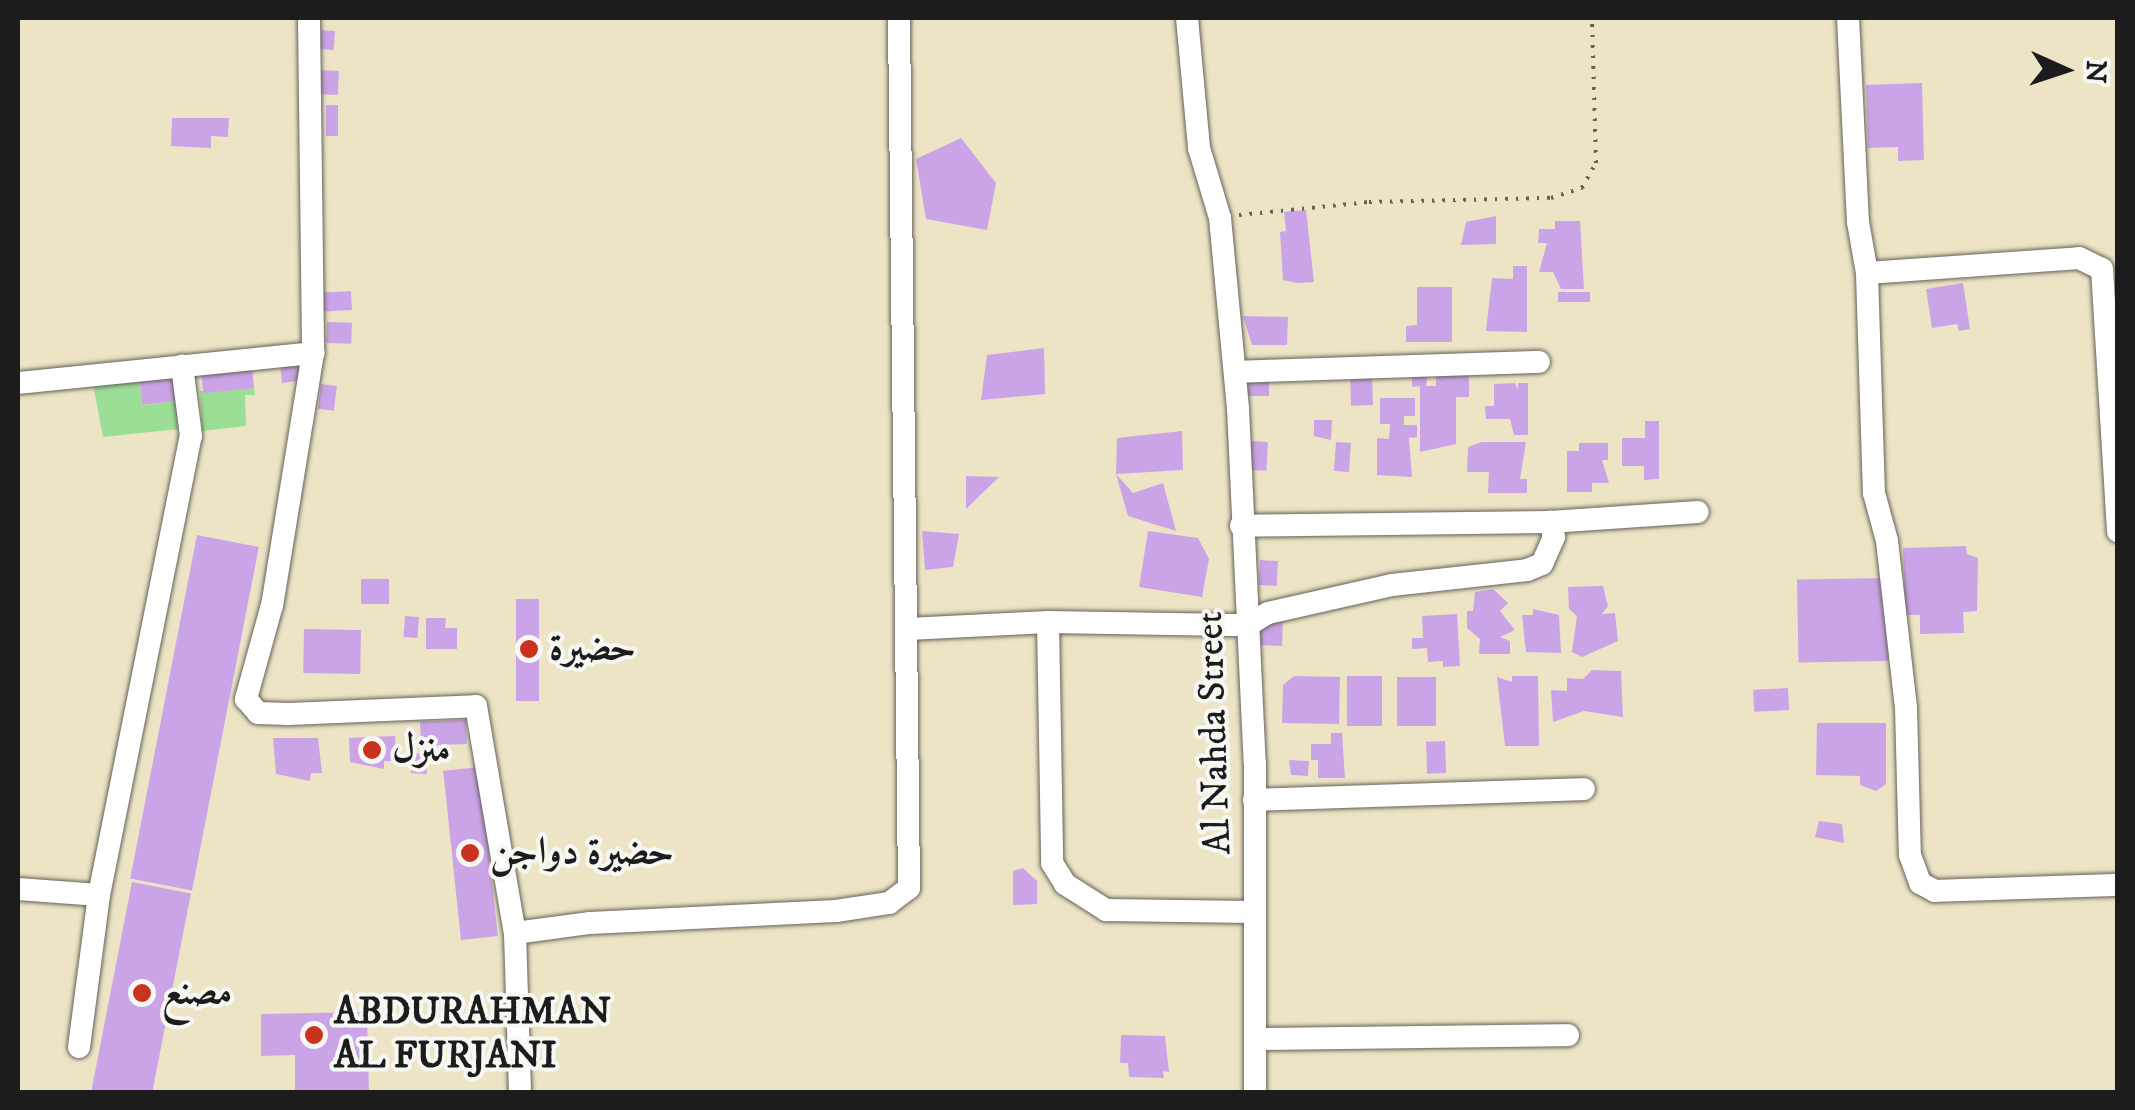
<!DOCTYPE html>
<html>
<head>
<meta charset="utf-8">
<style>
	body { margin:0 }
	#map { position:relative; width:2135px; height:1110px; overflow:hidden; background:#ede4c6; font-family:"IM FELL DW Pica",Amiri,serif }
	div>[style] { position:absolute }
	.green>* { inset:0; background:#9bde95 }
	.building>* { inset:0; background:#cba4e8; transform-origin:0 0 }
	.path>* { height:4px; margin-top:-2px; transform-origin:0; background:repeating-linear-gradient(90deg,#656258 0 2.5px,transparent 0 10.5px) }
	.roads { filter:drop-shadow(0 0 2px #656258) drop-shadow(0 0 2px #656258) }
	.minor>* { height:22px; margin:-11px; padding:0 11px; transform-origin:11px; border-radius:11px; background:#fff }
	.dots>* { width:28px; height:28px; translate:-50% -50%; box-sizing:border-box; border:5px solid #f6f6f2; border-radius:50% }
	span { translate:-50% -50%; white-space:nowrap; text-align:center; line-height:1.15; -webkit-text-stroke:8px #f6f6f2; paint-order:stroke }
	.poi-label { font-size:38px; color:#1c1c1c; font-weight:700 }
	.left { translate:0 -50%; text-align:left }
	.street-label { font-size:38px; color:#1c1c1c }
	.frame { position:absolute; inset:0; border:20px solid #1c1c1c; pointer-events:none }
	.north { position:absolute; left:2015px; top:20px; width:100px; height:100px; -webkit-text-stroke:8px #f6f6f2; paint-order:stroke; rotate:93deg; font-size:28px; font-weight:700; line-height:40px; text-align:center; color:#1c1c1c }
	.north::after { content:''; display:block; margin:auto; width:35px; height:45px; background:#1c1c1c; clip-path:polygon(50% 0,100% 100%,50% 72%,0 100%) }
</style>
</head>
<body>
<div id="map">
	<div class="green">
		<i style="clip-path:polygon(139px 377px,142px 405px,180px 401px,179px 429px,103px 437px,93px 384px)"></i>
		<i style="clip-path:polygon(254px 388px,255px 395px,245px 395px,246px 426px,202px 431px,200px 391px)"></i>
	</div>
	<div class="building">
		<i style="left:321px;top:30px;width:14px;height:19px;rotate:4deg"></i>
		<i style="left:320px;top:70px;width:19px;height:24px;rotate:3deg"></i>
		<i style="clip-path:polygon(1922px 83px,1924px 160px,1898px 161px,1898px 147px,1868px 148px,1866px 85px)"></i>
		<i style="left:326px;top:105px;width:12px;height:31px"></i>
		<i style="clip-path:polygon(172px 118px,229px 118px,228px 137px,211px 136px,211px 148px,171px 146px)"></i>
		<i style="clip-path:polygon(961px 138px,996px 183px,987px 230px,926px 219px,916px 159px)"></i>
		<i style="clip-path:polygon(1306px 210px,1314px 282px,1297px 283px,1283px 280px,1280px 232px,1286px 231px,1284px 212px)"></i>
		<i style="clip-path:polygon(1496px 216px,1496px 244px,1461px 245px,1466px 222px)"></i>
		<i style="clip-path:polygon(1555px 221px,1580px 221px,1584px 289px,1561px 289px,1553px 272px,1539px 272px,1547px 243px,1538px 243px,1539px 229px,1555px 229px)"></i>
		<i style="clip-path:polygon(1513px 266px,1527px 266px,1527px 332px,1486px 331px,1492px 278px,1513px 279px)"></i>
		<i style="clip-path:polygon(1963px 283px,1970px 329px,1959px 331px,1957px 324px,1932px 328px,1926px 289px)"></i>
		<i style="clip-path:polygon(1417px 287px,1452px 287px,1452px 342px,1406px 342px,1406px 326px,1417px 325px)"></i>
		<i style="left:351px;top:291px;width:19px;height:28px;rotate:87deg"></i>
		<i style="left:1558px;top:292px;width:32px;height:10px"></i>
		<i style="clip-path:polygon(1243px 316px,1288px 317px,1287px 345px,1252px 345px)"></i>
		<i style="left:327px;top:322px;width:25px;height:21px;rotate:2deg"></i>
		<i style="clip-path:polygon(1044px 348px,1045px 394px,981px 400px,987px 355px)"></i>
		<i style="clip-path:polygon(280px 363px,302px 363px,297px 381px,282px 383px)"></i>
		<i style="left:252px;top:368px;width:20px;height:51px;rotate:84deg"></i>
		<i style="clip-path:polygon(1436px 369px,1469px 369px,1469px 397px,1456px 397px,1456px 444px,1420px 452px,1420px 386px,1412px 387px,1412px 373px,1428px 374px,1426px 386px,1436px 386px)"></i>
		<i style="left:177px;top:373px;width:28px;height:38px;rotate:84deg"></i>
		<i style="left:1372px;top:375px;width:30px;height:22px;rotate:88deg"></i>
		<i style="left:1248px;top:376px;width:21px;height:20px"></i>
		<i style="clip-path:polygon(1515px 383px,1518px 390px,1518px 383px,1528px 383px,1528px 435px,1514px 435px,1510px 419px,1486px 419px,1485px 406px,1494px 406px,1494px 384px)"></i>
		<i style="left:321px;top:384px;width:16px;height:25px;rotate:7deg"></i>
		<i style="clip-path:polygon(1380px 398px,1415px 398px,1415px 416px,1404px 416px,1404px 425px,1417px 425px,1417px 437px,1409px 438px,1412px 477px,1377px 475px,1377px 438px,1389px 439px,1390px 424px,1380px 424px)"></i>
		<i style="clip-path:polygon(1314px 420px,1332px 420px,1331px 440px,1314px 436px)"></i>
		<i style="clip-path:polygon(1645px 421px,1659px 421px,1659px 479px,1644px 480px,1644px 466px,1622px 466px,1622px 438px,1645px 438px)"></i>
		<i style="clip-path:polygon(1182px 431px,1183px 470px,1116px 474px,1117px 438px)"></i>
		<i style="left:1251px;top:441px;width:17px;height:29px;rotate:3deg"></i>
		<i style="left:1336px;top:442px;width:15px;height:29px;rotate:4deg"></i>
		<i style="clip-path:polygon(1482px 442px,1526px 442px,1520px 479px,1527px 479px,1527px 493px,1488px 493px,1489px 472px,1467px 472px,1468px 447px)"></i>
		<i style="clip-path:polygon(1579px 443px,1608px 443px,1608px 460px,1602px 460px,1609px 483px,1592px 483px,1592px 492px,1567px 492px,1567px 451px,1579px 451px)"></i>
		<i style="clip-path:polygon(1116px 474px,1133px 493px,1163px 483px,1176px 531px,1128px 516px)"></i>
		<i style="clip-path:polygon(966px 476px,999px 477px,966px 509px)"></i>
		<i style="clip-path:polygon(922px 531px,959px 534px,953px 567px,925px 570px)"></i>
		<i style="clip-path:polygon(1148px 531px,1198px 538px,1209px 559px,1202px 597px,1139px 587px)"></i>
		<i style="left:197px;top:535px;width:63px;height:350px;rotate:11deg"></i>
		<i style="clip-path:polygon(1966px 546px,1967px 554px,1978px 558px,1977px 611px,1963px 612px,1964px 633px,1920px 634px,1920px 615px,1905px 615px,1903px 548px)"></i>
		<i style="left:1260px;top:560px;width:18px;height:25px;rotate:3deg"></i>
		<i style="left:1887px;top:578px;width:83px;height:90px;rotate:89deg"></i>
		<i style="left:361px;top:579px;width:28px;height:25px"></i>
		<i style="clip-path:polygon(1603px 586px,1608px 606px,1602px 614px,1615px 613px,1618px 641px,1582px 657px,1572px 652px,1577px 616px,1569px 609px,1568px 587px)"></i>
		<i style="clip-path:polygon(1493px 589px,1508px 603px,1500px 611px,1515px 630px,1500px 637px,1510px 641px,1510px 654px,1479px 654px,1480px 639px,1467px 628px,1467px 611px,1473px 611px,1475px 592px)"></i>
		<i style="left:516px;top:599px;width:23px;height:102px"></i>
		<i style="clip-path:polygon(1533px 609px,1559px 615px,1561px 653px,1526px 652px,1522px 615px,1533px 615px)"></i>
		<i style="clip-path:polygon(1457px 614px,1460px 666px,1443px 667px,1443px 661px,1428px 662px,1427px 648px,1412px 649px,1412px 638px,1423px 638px,1422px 616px)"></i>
		<i style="left:405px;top:616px;width:14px;height:21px;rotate:4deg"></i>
		<i style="clip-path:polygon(426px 618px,446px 618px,445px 628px,457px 628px,457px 649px,426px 649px)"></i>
		<i style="clip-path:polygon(1271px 620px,1283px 621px,1282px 646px,1261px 645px,1260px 632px)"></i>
		<i style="left:304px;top:629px;width:57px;height:44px;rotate:1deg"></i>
		<i style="clip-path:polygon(1592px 670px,1621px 671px,1623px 717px,1584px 711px,1553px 722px,1551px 690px,1567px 691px,1567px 678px,1583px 679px)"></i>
		<i style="clip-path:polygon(1294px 676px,1340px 677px,1339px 724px,1282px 723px,1283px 685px)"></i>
		<i style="left:1347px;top:676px;width:35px;height:50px"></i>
		<i style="clip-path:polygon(1512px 676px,1538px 676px,1539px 746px,1505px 746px,1497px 677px,1512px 682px)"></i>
		<i style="left:1397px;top:677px;width:39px;height:49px"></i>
		<i style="left:1788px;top:688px;width:22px;height:35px;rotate:87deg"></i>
		<i style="left:466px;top:720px;width:24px;height:46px;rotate:88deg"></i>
		<i style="clip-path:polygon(1817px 723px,1886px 723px,1886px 784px,1876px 791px,1860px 785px,1860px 776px,1816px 775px)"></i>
		<i style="clip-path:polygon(1331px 733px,1342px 733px,1345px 778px,1318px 778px,1318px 760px,1311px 760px,1311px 744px,1331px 744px)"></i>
		<i style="clip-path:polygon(395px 736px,396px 761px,384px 761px,384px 769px,350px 762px,349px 738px)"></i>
		<i style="clip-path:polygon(273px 738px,318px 738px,322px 773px,311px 773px,310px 781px,276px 774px)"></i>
		<i style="left:1445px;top:741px;width:32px;height:19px;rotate:88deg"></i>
		<i style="left:412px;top:753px;width:16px;height:20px;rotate:4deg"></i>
		<i style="clip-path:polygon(1289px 760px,1309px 761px,1308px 776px,1291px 775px)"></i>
		<i style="left:480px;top:767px;width:170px;height:37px;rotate:84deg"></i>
		<i style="clip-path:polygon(1819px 821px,1842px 824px,1844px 843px,1815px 837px)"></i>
		<i style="clip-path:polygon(1023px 868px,1037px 881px,1037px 904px,1013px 905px,1013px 871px)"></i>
		<i style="left:132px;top:882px;width:60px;height:214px;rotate:11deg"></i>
		<i style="clip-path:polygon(367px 1012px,369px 1091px,295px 1092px,295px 1055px,261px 1056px,261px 1014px)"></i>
		<i style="clip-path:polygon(1121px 1035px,1165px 1036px,1169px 1072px,1163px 1071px,1164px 1078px,1129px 1077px,1128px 1063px,1120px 1063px)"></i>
	</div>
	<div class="path">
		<i style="left:1239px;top:215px;width:131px;rotate:-5.7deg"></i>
		<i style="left:1369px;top:202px;width:182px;rotate:-1.3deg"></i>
		<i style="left:1551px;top:198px;width:33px;rotate:-18deg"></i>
		<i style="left:1582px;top:188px;width:29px;rotate:-61deg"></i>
		<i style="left:1596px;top:163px;width:145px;rotate:-91.6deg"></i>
	</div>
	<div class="roads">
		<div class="minor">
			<i style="left:309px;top:18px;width:335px;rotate:89.3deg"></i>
			<i style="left:313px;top:353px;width:255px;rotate:99.2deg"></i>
			<i style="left:272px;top:605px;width:98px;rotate:105.5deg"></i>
			<i style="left:246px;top:699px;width:18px;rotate:49deg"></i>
			<i style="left:258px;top:713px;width:30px;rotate:2deg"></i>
			<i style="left:288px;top:714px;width:188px;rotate:-2.4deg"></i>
			<i style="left:476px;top:706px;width:230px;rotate:80.3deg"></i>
			<i style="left:1187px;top:18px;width:131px;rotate:84.7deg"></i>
			<i style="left:1199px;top:148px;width:73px;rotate:73.3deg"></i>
			<i style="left:1220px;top:218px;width:192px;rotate:84.6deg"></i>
			<i style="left:1238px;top:409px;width:354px;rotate:87.3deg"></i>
			<i style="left:1255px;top:763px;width:329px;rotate:90deg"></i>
			<i style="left:1848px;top:18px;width:204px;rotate:87.2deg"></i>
			<i style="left:1858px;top:222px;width:52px;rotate:80deg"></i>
			<i style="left:1867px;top:273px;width:220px;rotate:88.2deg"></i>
			<i style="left:1874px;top:493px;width:50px;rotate:74.8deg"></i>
			<i style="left:1887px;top:541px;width:167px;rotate:83.5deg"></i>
			<i style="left:1906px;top:707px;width:148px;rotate:88.5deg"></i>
			<i style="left:1910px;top:855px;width:30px;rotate:70deg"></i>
			<i style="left:1920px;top:883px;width:17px;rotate:28deg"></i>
			<i style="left:1935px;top:891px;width:183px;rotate:-1.9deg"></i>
			<i style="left:1867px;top:273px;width:213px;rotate:-4deg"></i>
			<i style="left:2079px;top:258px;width:25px;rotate:26deg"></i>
			<i style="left:2102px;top:269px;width:263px;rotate:86.5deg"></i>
			<i style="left:1235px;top:372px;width:304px;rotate:-1.9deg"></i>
			<i style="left:18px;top:383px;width:297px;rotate:-5.8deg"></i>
			<i style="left:1550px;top:522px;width:148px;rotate:-3.9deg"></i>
			<i style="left:1048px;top:622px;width:241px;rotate:89deg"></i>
			<i style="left:1052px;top:863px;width:25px;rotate:58deg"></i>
			<i style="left:1065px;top:884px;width:49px;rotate:32.4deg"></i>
			<i style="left:1106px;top:910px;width:147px;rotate:0.8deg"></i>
			<i style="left:908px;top:629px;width:140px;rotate:-2.9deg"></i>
			<i style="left:1048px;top:622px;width:200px;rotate:0.9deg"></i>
			<i style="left:1248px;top:625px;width:23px;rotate:-31deg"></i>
			<i style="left:1268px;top:613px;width:127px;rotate:-12.7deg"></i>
			<i style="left:1392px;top:585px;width:136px;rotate:-6.3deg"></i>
			<i style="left:1527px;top:570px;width:16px;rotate:-22deg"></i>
			<i style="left:1542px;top:564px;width:30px;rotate:-66deg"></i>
			<i style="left:1554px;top:537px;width:16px;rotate:-105deg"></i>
			<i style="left:1550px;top:522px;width:309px;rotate:179.3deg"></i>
			<i style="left:1254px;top:800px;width:330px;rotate:-1.9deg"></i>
			<i style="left:18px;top:889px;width:81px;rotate:4.2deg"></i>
			<i style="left:1256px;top:1039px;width:312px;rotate:-0.7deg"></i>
			<i style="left:79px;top:1047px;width:153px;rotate:-82.5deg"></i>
			<i style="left:99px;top:895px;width:468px;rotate:-78.7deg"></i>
			<i style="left:191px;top:436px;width:71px;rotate:-97.3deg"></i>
			<i style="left:520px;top:1092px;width:159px;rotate:-91.8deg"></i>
			<i style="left:515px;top:933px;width:76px;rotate:-7.6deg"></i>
			<i style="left:590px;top:923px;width:246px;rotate:-2.8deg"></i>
			<i style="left:836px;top:911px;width:54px;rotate:-8.6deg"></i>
			<i style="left:889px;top:903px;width:25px;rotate:-37deg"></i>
			<i style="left:909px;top:888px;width:870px;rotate:-90.66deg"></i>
		</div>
	</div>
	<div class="dots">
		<i style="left:529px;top:649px;background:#c8321e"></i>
		<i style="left:372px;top:750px;background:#c8321e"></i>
		<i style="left:470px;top:853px;background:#c8321e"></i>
		<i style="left:142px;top:993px;background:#c8321e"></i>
		<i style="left:314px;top:1035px;background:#c8321e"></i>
	</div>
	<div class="poi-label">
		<span class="left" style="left:549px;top:649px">حضيرة</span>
		<span class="left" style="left:392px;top:750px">منزل</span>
		<span class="left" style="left:490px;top:853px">حضيرة دواجن</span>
		<span class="left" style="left:162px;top:993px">مصنع</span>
		<span class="left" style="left:334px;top:1035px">ABDURAHMAN<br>AL FURJANI</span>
	</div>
	<div class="street-label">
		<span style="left:1215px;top:733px;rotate:-92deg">Al Nahda Street</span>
	</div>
	<div class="frame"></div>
	<div class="north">N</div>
</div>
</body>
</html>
